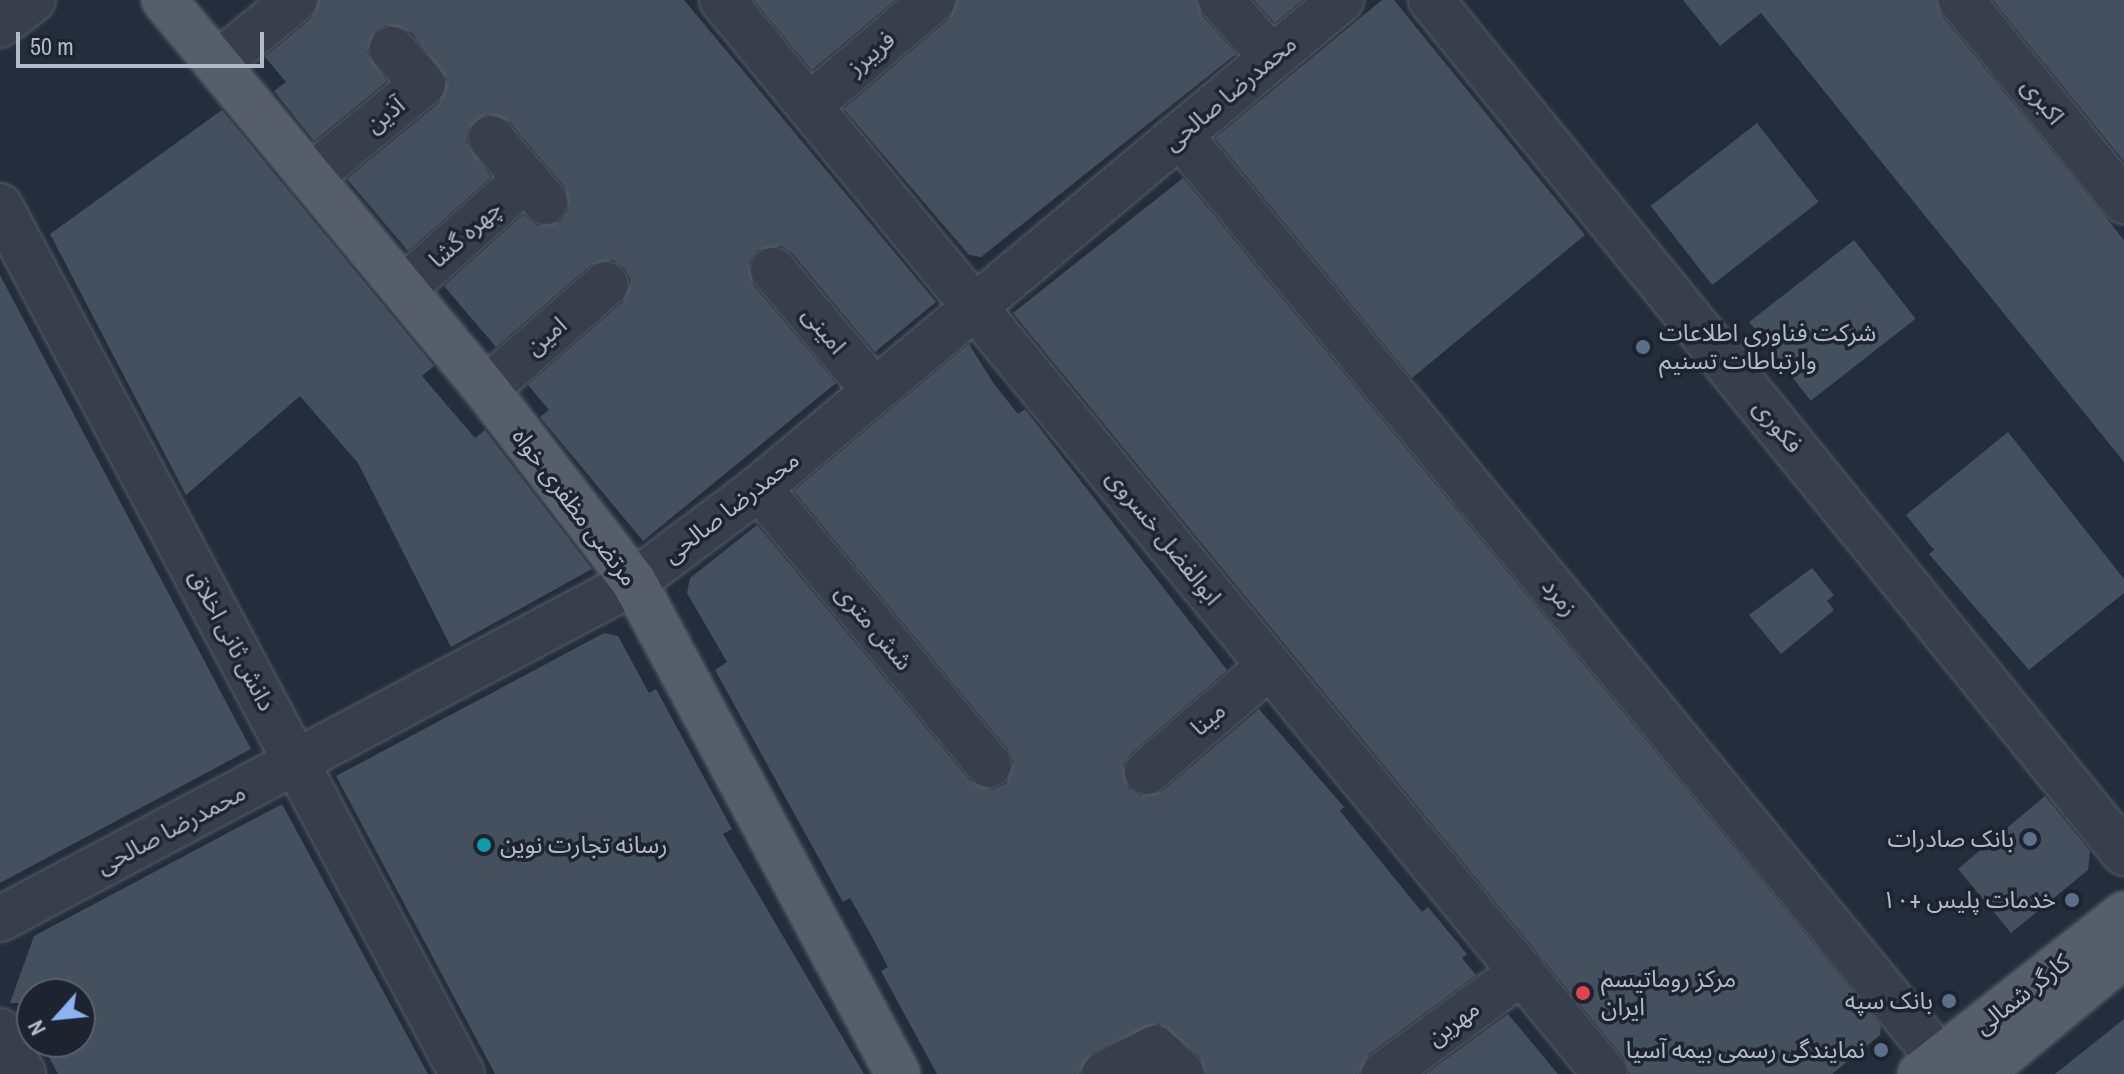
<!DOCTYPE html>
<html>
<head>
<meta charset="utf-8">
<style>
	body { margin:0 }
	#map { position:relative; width:2124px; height:1074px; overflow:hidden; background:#242d3b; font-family:"Archivo Narrow","Noto Sans Arabic",sans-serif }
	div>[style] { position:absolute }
	.building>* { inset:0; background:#45505f; transform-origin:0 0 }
	.roads { filter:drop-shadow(0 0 2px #565d69) drop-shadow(0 0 2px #565d69) }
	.minor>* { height:44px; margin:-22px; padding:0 22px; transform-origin:22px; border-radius:22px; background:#383f4b }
	.major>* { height:44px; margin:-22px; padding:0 22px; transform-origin:22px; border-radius:22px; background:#565e6b }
	.dots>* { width:22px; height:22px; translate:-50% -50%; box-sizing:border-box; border:4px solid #1d2430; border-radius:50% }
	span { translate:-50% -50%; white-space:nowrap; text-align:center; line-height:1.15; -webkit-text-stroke:7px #1d2430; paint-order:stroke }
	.street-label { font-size:24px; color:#b3bac7 }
	.poi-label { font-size:24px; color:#b3bac7 }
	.left { translate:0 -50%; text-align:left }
	.right { translate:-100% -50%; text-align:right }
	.north { position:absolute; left:16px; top:978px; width:80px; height:80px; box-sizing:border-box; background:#1d2430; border:2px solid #59606c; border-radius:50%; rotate:243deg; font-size:22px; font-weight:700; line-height:32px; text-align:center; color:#b3bac7 }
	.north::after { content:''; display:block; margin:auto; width:28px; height:36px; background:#8db2f2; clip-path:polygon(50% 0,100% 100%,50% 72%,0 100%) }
	.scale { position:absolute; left:16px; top:32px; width:248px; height:36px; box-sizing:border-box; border:4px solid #b3bac7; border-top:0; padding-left:10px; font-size:24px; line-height:28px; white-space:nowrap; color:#b3bac7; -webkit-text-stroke:6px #1d2430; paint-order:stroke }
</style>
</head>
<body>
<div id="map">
	<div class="building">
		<i style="clip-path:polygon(319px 0,684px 0,936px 302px,875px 352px,792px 253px,781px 246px,758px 250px,749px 262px,753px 285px,836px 383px,643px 541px,540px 417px,549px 410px,528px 385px,623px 302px,631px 280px,625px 268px,613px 260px,590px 265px,496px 347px,444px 286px,523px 215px,537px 226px,560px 222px,569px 210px,565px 187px,510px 122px,486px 114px,468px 129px,466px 142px,491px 177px,408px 251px,347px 179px,439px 103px,447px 79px,411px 32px,386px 25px,375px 31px,367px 53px,387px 81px,314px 141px,274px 91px,286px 82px,265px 57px,311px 19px)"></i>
		<i style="clip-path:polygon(754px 0,895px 0,812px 70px)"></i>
		<i style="clip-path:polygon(957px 0,1197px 0,1202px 16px,1236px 54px,981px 257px,969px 255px,844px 109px,949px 19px)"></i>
		<i style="clip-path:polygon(1254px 0,1302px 0,1275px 23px)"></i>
		<i style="clip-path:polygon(1382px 0,1394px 0,1585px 235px,1412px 378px,1215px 138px)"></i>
		<i style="clip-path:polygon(1683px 0,1937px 0,1942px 16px,2124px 240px,2124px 462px,1761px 13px,1720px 46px)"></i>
		<i style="clip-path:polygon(1993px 0,2124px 0,2124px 161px)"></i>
		<i style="clip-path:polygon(222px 110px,434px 366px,422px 376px,475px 438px,485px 430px,592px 569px,451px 647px,358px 463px,300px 396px,186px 495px,50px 234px)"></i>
		<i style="left:1757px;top:123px;width:100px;height:135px;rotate:52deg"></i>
		<i style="clip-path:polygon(1183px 178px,1881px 1026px,1880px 1035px,1832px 1074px,1630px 1074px,1624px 1058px,1013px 313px)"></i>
		<i style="left:1854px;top:240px;width:100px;height:133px;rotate:52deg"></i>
		<i style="clip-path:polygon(0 275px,251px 749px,0 883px)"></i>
		<i style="clip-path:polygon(969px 344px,994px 384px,1018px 414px,1025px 409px,1227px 670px,1130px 754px,1123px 765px,1128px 788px,1140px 796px,1163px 791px,1259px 709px,1344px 807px,1340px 811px,1422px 912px,1428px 907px,1467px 954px,1462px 958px,1476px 975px,1369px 1054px,1359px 1074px,1206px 1074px,1199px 1056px,1158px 1023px,1093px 1052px,1079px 1074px,937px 1074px,881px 971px,888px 967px,870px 933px,850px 898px,843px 902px,715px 670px,727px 662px,687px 593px,690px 578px,757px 525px,970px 781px,992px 790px,1006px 784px,1014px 762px,1008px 749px,794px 491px)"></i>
		<i style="clip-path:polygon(2008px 432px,2124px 579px,2124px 593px,2029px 670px,1929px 554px,1934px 550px,1906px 515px)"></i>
		<i style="clip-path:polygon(1812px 568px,1834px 595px,1827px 601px,1834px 610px,1781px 654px,1749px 615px)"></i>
		<i style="clip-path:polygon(604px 633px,618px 636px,649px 693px,656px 689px,732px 829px,723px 834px,864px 1074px,495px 1074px,336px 776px)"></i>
		<i style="clip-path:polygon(2045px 796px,2090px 851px,2088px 870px,2011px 933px,1958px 869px)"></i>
		<i style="clip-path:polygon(282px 804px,428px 1074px,58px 1074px,41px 1042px,80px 1042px,80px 994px,32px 994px,32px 1025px,20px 1003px,10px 1003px,34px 936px)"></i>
		<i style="clip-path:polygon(1508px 1014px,1558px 1074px,1426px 1074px)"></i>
		<i style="clip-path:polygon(2124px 1019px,2124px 1074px,2055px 1074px,2094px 1043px)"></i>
	</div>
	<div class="roads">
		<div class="minor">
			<i style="left:722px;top:0;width:1390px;rotate:50.57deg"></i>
			<i style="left:1221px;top:0;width:77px;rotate:48.7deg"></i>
			<i style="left:1431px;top:0;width:1099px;rotate:50.91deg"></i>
			<i style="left:1961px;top:0;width:259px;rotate:51deg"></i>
			<i style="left:0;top:25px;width:41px;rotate:-37.1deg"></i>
			<i style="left:217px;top:64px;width:101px;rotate:-39.4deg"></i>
			<i style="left:809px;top:106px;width:163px;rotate:-40.5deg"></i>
			<i style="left:1180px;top:135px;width:1195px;rotate:50.57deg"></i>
			<i style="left:491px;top:138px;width:84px;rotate:49.8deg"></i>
			<i style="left:310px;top:177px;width:146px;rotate:-39.5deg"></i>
			<i style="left:423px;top:84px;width:47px;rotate:-131.5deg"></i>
			<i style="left:0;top:206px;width:983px;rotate:61.98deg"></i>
			<i style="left:773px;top:270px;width:158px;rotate:49.9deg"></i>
			<i style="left:403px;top:289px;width:165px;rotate:-41.8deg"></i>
			<i style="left:486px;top:389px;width:159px;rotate:-41.2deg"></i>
			<i style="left:759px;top:488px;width:360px;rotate:50.3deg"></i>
			<i style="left:1147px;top:772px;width:162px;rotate:-40.8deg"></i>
			<i style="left:0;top:919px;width:718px;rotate:-27.99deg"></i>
			<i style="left:634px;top:582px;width:156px;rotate:-36.9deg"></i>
			<i style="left:759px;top:488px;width:760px;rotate:-39.98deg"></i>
			<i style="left:0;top:1031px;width:49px;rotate:61.9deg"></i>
			<i style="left:1104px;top:1074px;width:57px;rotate:-27deg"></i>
			<i style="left:1155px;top:1048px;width:37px;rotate:44deg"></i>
			<i style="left:1384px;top:1074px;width:172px;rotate:-36.5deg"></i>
		</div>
		<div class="major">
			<i style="left:164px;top:0;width:505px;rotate:50.38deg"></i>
			<i style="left:486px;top:389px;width:243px;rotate:52.5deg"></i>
			<i style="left:634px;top:582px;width:558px;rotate:61.78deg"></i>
			<i style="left:1920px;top:1074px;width:259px;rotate:-38.1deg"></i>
			<i style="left:1980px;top:1074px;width:187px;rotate:-39.6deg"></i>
		</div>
	</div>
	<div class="dots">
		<i style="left:1643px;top:347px;background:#5c6f8a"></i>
		<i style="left:2030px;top:839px;background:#5c6f8a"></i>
		<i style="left:484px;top:845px;background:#0f9aa8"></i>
		<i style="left:2072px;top:900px;background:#5c6f8a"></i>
		<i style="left:1583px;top:993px;background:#e0444e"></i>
		<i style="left:1949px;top:1001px;background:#5c6f8a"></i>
		<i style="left:1881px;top:1050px;background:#5c6f8a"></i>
	</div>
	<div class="street-label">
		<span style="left:871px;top:53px;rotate:-40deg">فریبرز</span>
		<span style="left:1230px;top:93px;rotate:-40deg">محمدرضا صالحی</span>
		<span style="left:2043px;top:101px;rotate:51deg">اکبری</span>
		<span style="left:385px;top:115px;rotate:-39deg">آذین</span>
		<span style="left:465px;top:234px;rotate:-42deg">چهره گشا</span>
		<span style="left:824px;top:330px;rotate:50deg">امینی</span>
		<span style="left:546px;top:336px;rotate:-41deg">امین</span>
		<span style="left:1778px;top:426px;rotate:51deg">فکوری</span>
		<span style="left:575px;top:507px;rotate:53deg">مرتضی مظفری خواه</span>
		<span style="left:731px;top:507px;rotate:-38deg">محمدرضا صالحی</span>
		<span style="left:1164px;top:537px;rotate:51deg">ابوالفضل خسروی</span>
		<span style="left:1560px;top:597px;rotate:51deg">زمرد</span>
		<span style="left:874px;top:627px;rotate:50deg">شش متری</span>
		<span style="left:232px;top:640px;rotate:62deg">دانش ثانی اخلاق</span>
		<span style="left:1208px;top:719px;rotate:-41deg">مینا</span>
		<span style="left:171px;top:829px;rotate:-28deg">محمدرضا صالحی</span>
		<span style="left:2022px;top:994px;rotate:-38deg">کارگر شمالی</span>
		<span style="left:1453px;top:1023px;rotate:-37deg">مهرین</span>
	</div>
	<div class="poi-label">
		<span class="left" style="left:1659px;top:347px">شرکت فناوری اطلاعات<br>وارتباطات تسنیم</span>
		<span class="right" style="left:2014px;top:839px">بانک صادرات</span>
		<span class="left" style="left:500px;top:845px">رسانه تجارت نوین</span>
		<span class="right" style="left:2056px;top:900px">خدمات پلیس +۱۰</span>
		<span class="left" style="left:1601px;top:993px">مرکز روماتیسم<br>ایران</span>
		<span class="right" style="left:1933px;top:1001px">بانک سپه</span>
		<span class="right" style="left:1865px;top:1050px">نمایندگی رسمی بیمه آسیا</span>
	</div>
	<div class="north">N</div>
	<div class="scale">50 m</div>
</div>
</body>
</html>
